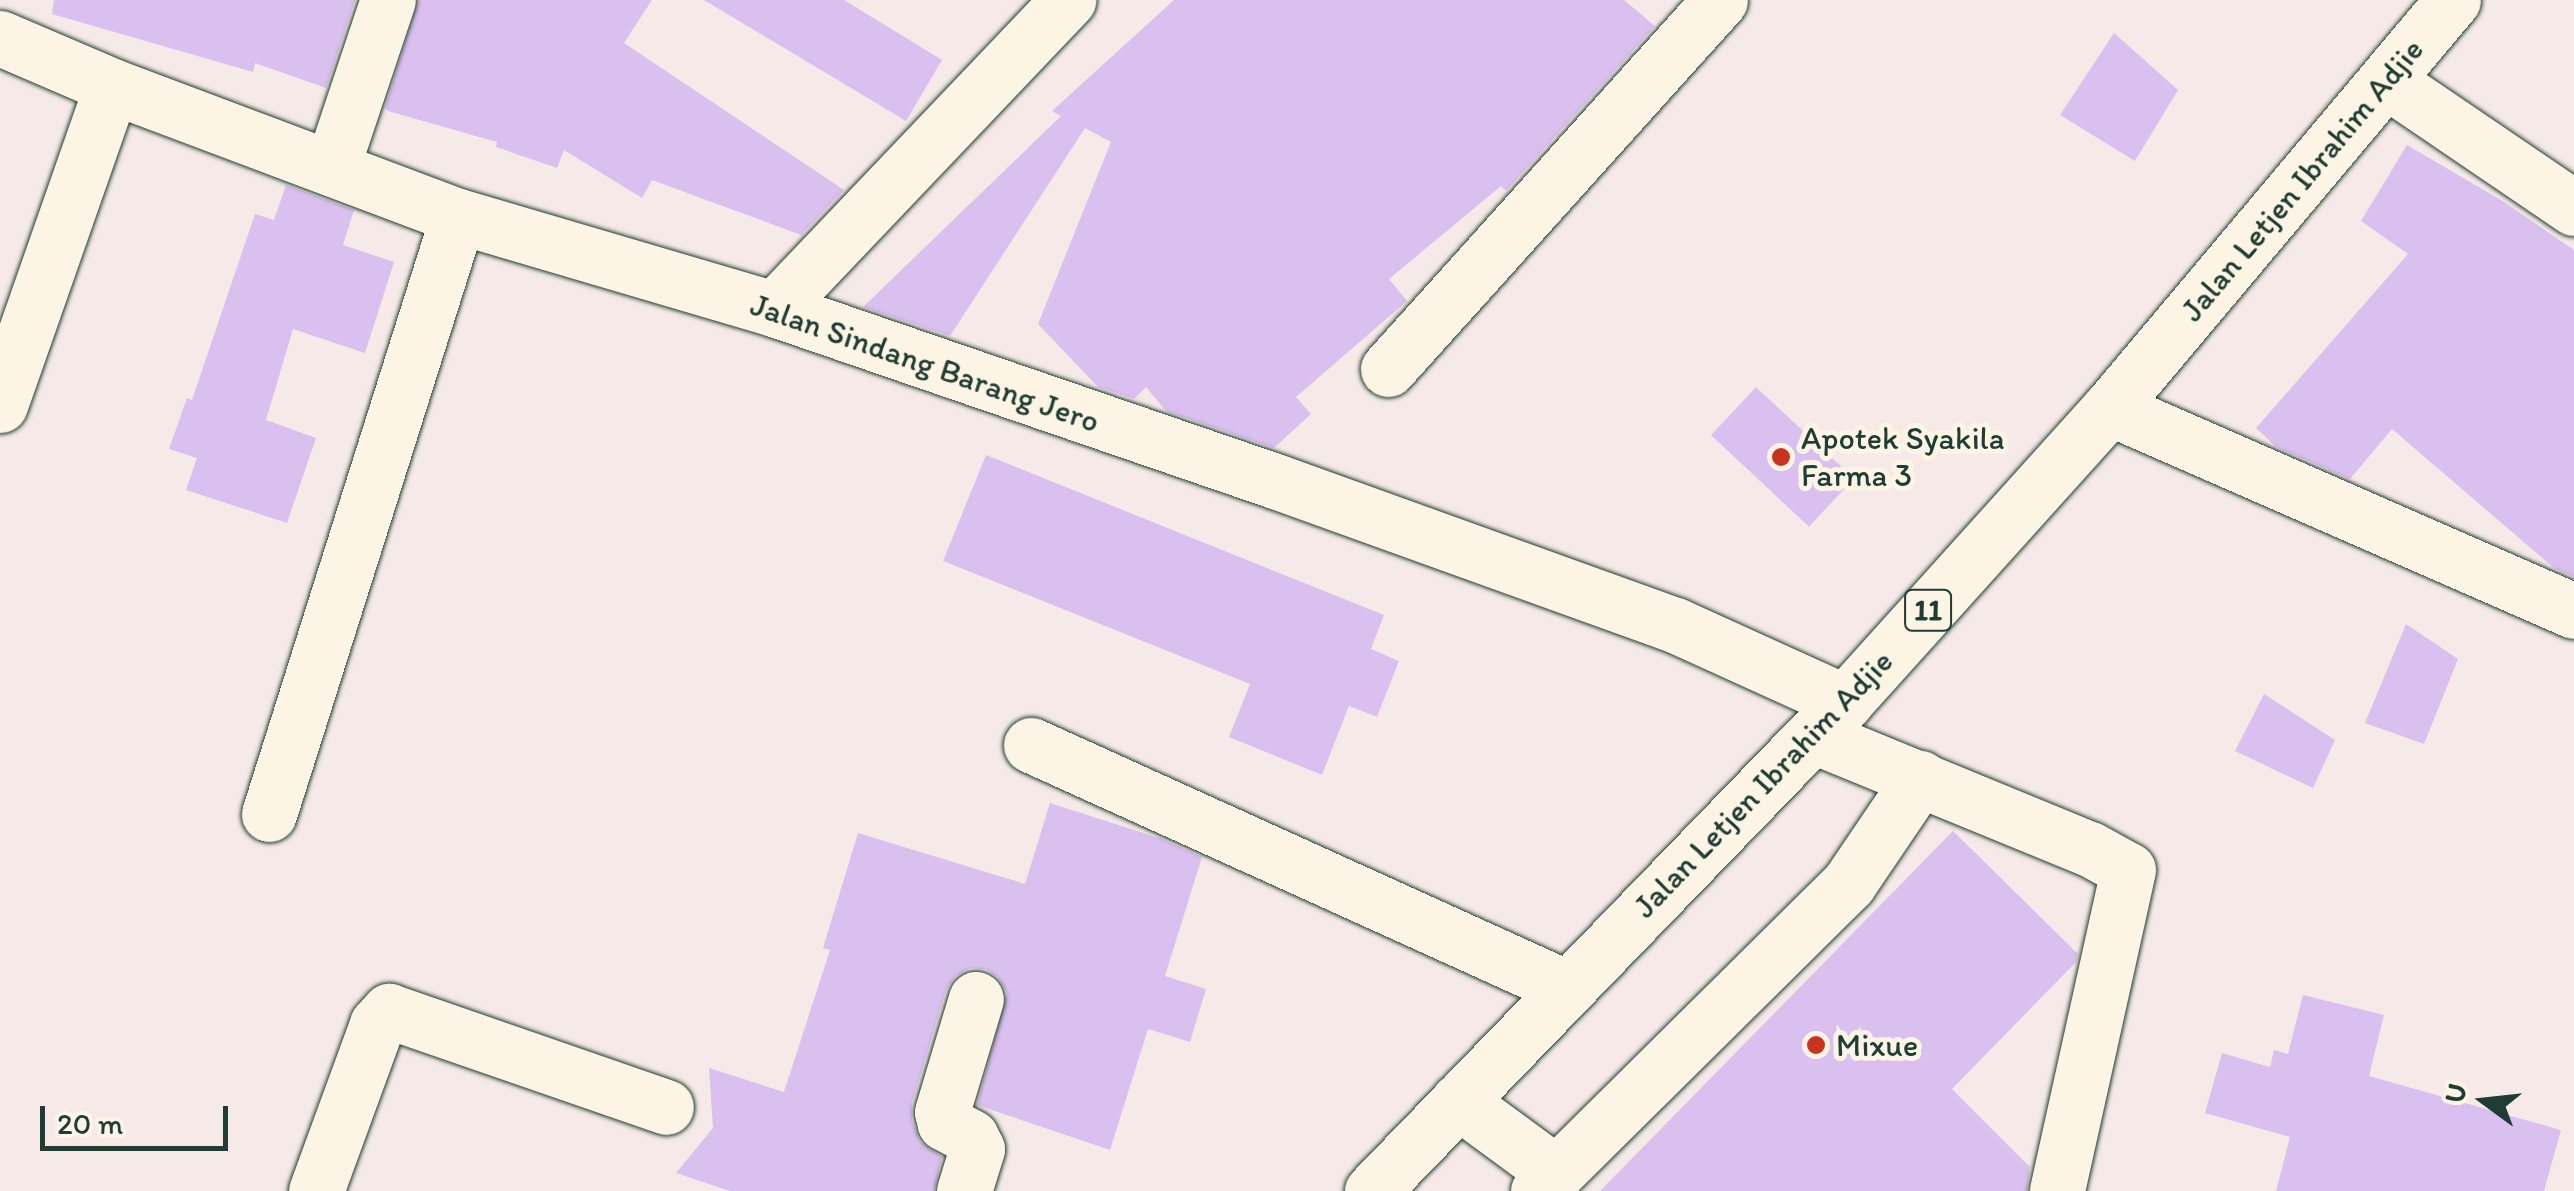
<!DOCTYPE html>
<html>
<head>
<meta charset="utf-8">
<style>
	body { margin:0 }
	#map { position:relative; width:2574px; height:1191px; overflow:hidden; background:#f5eae7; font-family:Itim,sans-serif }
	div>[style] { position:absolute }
	.building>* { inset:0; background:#dac0ef; transform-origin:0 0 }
	.roads { filter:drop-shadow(0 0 2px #1f3d34) drop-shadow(0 0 2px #1f3d34) }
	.minor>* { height:55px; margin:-27.5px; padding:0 27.5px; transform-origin:27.5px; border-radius:27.5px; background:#fcf5e5 }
	.major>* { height:55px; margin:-27.5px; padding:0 27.5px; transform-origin:27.5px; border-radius:27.5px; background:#fcf5e5 }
	.dots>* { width:28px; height:28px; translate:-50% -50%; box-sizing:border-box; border:5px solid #fcf5e5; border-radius:50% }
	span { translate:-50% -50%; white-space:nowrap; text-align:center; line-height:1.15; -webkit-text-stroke:10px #fcf5e5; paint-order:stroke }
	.shield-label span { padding:2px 8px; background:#fcf5e5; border:2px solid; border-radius:8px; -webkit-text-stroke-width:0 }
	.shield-label { font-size:30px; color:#1f3d34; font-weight:700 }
	.street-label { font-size:32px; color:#1f3d34 }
	.poi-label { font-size:32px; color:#1f3d34 }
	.left { translate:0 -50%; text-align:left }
	.north { position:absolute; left:2434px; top:1051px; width:100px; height:100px; -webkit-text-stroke:8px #fcf5e5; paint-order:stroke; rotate:285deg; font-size:28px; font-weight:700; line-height:40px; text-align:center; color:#1f3d34 }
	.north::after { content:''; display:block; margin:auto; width:35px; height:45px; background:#1f3d34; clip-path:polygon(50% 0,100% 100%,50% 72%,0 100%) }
	.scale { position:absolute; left:40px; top:1106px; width:188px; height:45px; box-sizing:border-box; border:5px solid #1f3d34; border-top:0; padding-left:12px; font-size:30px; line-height:35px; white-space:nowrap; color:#1f3d34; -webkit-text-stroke:8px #fcf5e5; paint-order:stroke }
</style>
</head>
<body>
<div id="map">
	<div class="building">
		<i style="clip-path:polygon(54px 0,355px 0,326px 88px,255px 63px,253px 72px,52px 14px)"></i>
		<i style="clip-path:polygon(418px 0,652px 0,624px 43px,844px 190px,801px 235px,652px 180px,642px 198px,564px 150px,557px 168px,496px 147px,497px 142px,388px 111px,385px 108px)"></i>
		<i style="clip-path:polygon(704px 0,844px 0,942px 60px,906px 121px)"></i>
		<i style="clip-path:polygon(1174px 0,1624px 0,1655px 26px,1506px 191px,1501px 186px,1389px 279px,1407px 301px,1296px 397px,1311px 414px,1274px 448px,1166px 411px,1146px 387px,1134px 399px,1098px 387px,1038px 324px,1111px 142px,1085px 128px,950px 336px,863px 307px,1061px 116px,1052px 111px)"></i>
		<i style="clip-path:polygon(2114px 33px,2178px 90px,2135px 161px,2060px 115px)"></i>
		<i style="clip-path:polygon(2407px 145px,2501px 200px,2574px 250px,2574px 577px,2554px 568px,2392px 429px,2350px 479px,2276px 447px,2256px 428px,2408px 254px,2361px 221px)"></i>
		<i style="clip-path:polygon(286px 185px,354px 210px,343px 245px,394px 262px,365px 353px,293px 329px,266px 420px,316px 438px,287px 523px,186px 490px,197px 458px,169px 449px,187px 398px,192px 400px,255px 214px,274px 220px)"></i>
		<i style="left:1756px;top:387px;width:134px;height:66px;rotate:43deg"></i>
		<i style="clip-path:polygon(986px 455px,1384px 615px,1371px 649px,1399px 661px,1377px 717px,1349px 706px,1322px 775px,1229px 737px,1250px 684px,943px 561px)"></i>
		<i style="clip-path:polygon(2406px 624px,2458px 659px,2424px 744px,2365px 723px)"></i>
		<i style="clip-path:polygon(2264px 694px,2335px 740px,2313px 788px,2235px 751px)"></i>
		<i style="clip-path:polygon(1050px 803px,1162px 839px,1202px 857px,1165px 976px,1206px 989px,1190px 1042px,1148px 1029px,1110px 1150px,977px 1105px,1007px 993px,998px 977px,986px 969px,970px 968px,955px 976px,946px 990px,912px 1103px,912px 1120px,920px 1142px,942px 1157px,934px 1191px,730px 1191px,676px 1173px,713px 1128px,709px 1068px,784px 1092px,830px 950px,823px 948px,858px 833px,1025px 884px)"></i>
		<i style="clip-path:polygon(1953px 831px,2078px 954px,2076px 962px,1952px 1089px,2030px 1167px,2027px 1191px,1600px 1191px)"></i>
		<i style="clip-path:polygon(2303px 995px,2384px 1015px,2369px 1076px,2561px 1130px,2544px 1191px,2276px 1191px,2290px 1137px,2205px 1113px,2222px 1053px,2270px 1067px,2274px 1050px,2288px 1054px)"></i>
	</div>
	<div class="roads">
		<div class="minor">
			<i style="left:0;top:38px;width:122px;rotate:23.2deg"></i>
			<i style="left:112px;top:86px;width:370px;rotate:20.6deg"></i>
			<i style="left:458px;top:216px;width:329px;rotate:16.4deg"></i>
			<i style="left:774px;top:309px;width:530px;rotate:18.95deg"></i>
			<i style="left:1275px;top:481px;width:425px;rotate:19.8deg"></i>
			<i style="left:1675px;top:625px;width:187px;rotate:24.4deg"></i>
			<i style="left:2387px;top:81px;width:226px;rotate:34.2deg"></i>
			<i style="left:332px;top:167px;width:176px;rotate:-71.5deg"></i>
			<i style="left:774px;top:309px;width:427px;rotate:-46.4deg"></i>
			<i style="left:1388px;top:369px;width:496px;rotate:-48deg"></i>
			<i style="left:0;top:405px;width:338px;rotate:-70.7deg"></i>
			<i style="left:2110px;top:408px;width:506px;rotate:23.63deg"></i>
			<i style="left:1814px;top:736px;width:298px;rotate:22.3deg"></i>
			<i style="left:2090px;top:849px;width:43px;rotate:28.9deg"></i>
			<i style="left:2128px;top:870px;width:329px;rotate:102.5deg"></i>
			<i style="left:1031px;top:745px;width:586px;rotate:24.38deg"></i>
			<i style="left:269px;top:814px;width:627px;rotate:-72.46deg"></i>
			<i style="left:1458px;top:1101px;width:122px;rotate:36.3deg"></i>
			<i style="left:316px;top:1191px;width:178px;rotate:-69.9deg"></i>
			<i style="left:377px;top:1024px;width:18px;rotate:-47deg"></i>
			<i style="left:389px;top:1011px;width:293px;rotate:19.1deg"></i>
			<i style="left:964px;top:1191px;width:44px;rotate:-72.8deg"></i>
			<i style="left:977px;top:1149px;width:13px;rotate:-117deg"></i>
			<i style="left:971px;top:1137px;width:30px;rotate:-152deg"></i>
			<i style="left:945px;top:1123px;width:11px;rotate:-105deg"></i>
			<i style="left:942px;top:1112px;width:118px;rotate:-73.3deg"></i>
			<i style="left:1538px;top:1191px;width:438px;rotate:-44.7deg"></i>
			<i style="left:1849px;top:883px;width:127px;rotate:-55.9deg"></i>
		</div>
		<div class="major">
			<i style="left:1372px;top:1191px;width:680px;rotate:-45.95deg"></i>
			<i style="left:1845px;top:702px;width:396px;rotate:-48deg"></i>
			<i style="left:2110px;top:408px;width:533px;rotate:-49.95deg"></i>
		</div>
	</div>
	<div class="dots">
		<i style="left:1781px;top:457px;background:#c8321e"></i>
		<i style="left:1816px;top:1045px;background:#c8321e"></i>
	</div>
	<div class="shield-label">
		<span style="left:1928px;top:610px">11</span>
	</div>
	<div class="street-label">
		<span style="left:2302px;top:180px;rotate:-50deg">Jalan Letjen Ibrahim Adjie</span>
		<span style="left:925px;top:363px;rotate:19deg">Jalan Sindang Barang Jero</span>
		<span style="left:1763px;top:784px;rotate:-46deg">Jalan Letjen Ibrahim Adjie</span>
	</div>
	<div class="poi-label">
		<span class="left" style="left:1801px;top:457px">Apotek Syakila<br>Farma 3</span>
		<span class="left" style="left:1836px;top:1045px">Mixue</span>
	</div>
	<div class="north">U</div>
	<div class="scale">20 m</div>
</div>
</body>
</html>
